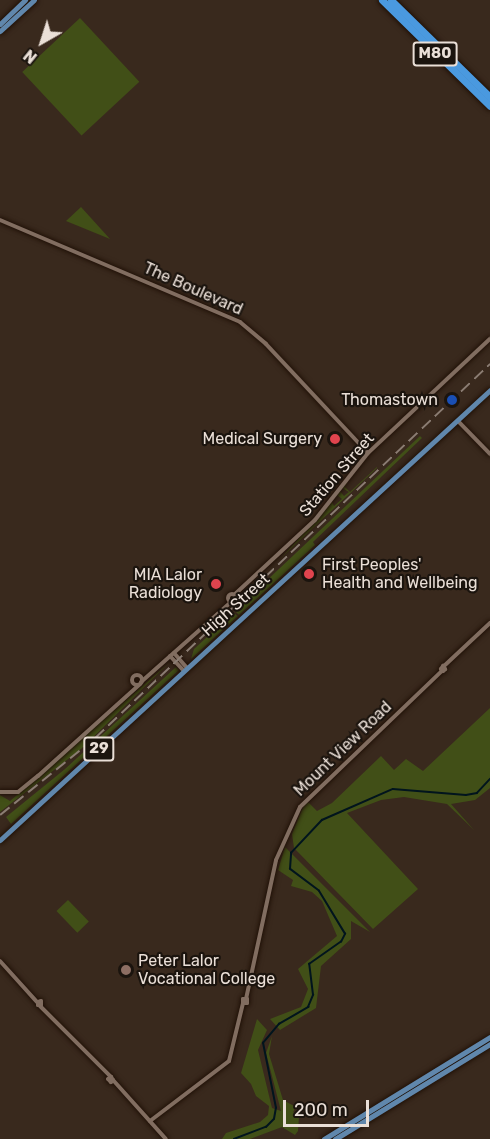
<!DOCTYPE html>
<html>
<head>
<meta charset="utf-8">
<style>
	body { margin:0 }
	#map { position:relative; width:490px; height:1139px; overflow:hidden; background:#39291d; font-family:Rubik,sans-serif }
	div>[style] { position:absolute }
	.green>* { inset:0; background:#414f17; transform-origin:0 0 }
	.stream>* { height:1.5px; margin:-0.75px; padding:0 0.75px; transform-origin:0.75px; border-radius:0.75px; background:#01141d }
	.roads { filter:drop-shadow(0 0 2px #201107) drop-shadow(0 0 2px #201107) }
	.tertiary>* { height:4px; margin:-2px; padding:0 2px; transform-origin:2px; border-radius:2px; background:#816d60 }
	.tertiary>.ring { margin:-2px; padding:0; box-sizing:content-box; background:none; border:4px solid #816d60; border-radius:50% }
	.primary>* { height:5px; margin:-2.5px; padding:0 2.5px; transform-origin:2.5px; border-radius:2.5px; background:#6087ac }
	.motorway>* { height:7px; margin:-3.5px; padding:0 3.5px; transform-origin:3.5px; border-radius:3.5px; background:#4a99df }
	.rail>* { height:1.5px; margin-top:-0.75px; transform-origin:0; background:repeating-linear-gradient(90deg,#8b7d73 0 12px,transparent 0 18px) }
	.dots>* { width:16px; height:16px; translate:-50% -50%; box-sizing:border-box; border:3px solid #1b140e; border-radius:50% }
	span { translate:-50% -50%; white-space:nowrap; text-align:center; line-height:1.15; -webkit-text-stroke:4.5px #1b140e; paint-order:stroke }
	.shield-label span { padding:2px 4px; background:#1b140e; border:2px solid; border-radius:4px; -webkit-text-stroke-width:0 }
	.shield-label { font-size:15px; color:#eadfd7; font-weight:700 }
	.street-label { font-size:16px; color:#eadfd7 }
	.poi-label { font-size:16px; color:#eadfd7 }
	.right { translate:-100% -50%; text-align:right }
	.left { translate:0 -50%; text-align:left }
	.north { position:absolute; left:12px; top:12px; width:60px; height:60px; -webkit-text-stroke:4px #1b140e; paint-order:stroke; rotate:219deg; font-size:16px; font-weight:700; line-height:24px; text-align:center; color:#eadfd7 }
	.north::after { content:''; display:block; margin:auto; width:21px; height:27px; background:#eadfd7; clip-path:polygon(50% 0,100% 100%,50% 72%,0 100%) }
	.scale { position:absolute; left:283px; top:1100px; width:86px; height:27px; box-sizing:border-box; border:3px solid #eadfd7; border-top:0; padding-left:8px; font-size:18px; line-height:21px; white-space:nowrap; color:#eadfd7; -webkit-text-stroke:4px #1b140e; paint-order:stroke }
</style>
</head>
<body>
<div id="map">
	<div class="green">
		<i style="left:80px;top:18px;width:87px;height:79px;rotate:47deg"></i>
		<i style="clip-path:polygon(81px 207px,110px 239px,66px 221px)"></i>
		<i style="clip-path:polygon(420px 436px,422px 438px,313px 542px,315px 545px,239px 615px,236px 612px,244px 602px)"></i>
		<i style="clip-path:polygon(377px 467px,377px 468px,281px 558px,332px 502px,334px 506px,342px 499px,337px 495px,340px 491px,344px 496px,349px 492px,342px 488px,348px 481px,345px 487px,350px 492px)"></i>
		<i style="clip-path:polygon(233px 613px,238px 616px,191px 659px,194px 649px)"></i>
		<i style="clip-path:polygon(170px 662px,81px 749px,0 812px,0 795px,10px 801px)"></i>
		<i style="clip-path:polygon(176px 667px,179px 670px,11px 824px,6px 817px,65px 769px)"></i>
		<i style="clip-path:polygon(490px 708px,490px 788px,475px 800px,451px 804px,474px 830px,447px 804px,404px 797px,381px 800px,347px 813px,418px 889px,373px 929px,294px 848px,292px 834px,304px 805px,307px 801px,317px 811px,332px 803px,381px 756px,394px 770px,406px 759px,423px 771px)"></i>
		<i style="clip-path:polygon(285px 847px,370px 932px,351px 921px,351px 939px,321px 966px,316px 1008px,280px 1030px,270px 1019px,301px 1007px,308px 989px,298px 969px,337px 936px,322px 901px,312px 892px,291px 886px,293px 880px,278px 870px)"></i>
		<i style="left:68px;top:900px;width:30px;height:16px;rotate:46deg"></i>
		<i style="clip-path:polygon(257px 1019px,267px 1030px,258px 1050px,272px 1108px,281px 1111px,266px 1053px,272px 1036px,269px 1054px,283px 1100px,296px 1107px,293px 1112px,299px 1117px,298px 1131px,295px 1135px,282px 1127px,250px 1139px,222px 1139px,226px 1133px,260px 1122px,268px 1115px,269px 1106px,256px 1096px,251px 1084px,241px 1073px)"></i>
	</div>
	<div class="stream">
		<i style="left:234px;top:1139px;width:34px;rotate:-21deg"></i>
		<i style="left:266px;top:1127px;width:11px;rotate:-45deg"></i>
		<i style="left:274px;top:1119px;width:11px;rotate:-80deg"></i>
		<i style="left:276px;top:1108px;width:66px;rotate:-101.3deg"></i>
		<i style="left:263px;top:1043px;width:25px;rotate:-50deg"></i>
		<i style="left:279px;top:1024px;width:34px;rotate:-30deg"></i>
		<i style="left:308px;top:1007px;width:13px;rotate:-67deg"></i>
		<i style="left:313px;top:995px;width:31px;rotate:-97deg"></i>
		<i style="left:309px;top:964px;width:39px;rotate:-35deg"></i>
		<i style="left:341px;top:942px;width:9px;rotate:-63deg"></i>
		<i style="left:345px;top:934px;width:50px;rotate:-121.2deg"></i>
		<i style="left:319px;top:891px;width:36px;rotate:-143deg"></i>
		<i style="left:290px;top:869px;width:16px;rotate:-86deg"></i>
		<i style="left:291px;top:853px;width:45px;rotate:-46.8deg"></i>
		<i style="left:322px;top:820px;width:77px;rotate:-23.6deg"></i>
		<i style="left:393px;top:789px;width:73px;rotate:4.7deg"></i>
		<i style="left:466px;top:795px;width:11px;rotate:-10deg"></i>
		<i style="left:477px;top:793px;width:19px;rotate:-47deg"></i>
	</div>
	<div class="roads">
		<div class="tertiary">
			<i style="left:0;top:220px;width:261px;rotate:23deg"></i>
			<i style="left:240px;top:322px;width:34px;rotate:40deg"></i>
			<i style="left:266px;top:344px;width:149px;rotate:46.9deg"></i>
			<i style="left:458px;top:421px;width:46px;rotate:45.9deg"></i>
			<i class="ring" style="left:228px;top:594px;width:4px;height:4px"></i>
			<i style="left:234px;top:595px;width:110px;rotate:-42.8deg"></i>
			<i style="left:315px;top:520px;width:85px;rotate:-51.7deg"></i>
			<i style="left:368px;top:453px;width:167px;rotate:-43.1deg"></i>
			<i style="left:174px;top:653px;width:20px;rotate:49deg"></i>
			<i style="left:170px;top:656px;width:21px;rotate:47deg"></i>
			<i style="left:443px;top:666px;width:4px;rotate:56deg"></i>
			<i style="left:445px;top:669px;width:3px;rotate:135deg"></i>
			<i style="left:443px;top:671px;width:3px;rotate:-135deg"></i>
			<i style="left:441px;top:669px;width:4px;rotate:-56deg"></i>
			<i style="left:444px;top:666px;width:63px;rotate:-43.1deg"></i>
			<i class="ring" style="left:132px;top:675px;width:6px;height:6px"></i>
			<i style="left:141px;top:682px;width:120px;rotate:-41.6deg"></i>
			<i style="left:0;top:792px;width:18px"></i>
			<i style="left:18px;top:792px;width:26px;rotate:-39deg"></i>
			<i style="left:38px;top:776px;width:137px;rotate:-42deg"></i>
			<i style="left:0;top:961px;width:55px;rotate:47.9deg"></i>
			<i style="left:243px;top:999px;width:4px"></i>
			<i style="left:247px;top:999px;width:4px;rotate:90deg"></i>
			<i style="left:247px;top:1003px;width:4px;rotate:180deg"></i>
			<i style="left:243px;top:1003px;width:4px;rotate:-90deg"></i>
			<i style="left:246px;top:999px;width:142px;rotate:-77.8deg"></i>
			<i style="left:276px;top:860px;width:58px;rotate:-65.6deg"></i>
			<i style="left:300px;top:807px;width:197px;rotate:-43.8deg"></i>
			<i style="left:41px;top:1001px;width:4px;rotate:90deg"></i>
			<i style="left:41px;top:1005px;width:3px;rotate:180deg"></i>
			<i style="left:38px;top:1005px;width:3px;rotate:-90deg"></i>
			<i style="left:38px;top:1002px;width:3px;rotate:-18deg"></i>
			<i style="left:40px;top:1006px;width:100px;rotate:45deg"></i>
			<i style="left:111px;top:1077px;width:4px;rotate:56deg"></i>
			<i style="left:113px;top:1080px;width:3px;rotate:135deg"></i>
			<i style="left:111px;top:1082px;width:4px;rotate:-135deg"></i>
			<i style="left:108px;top:1079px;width:4px;rotate:-34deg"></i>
			<i style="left:113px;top:1080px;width:79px;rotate:48.1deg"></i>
			<i style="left:150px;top:1121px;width:99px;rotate:-37.2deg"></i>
			<i style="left:229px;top:1061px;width:60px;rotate:-76.4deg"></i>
		</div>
		<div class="primary">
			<i style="left:0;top:24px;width:35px;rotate:-44deg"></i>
			<i style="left:0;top:31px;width:46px;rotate:-42.4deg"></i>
			<i style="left:0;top:840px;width:665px;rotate:-42.56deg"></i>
			<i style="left:324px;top:1139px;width:195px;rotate:-31.6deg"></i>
			<i style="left:335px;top:1139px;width:182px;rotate:-31.5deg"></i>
		</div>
		<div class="motorway">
			<i style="left:382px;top:0;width:151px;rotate:44.5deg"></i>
			<i style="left:391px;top:0;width:139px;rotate:44.4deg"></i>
		</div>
	</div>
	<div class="rail">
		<i style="left:0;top:815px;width:122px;rotate:-39deg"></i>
		<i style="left:95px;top:738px;width:544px;rotate:-43.44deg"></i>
	</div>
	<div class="dots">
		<i style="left:452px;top:400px;background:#1a4fb4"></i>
		<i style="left:335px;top:439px;background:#e0444e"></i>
		<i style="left:309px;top:574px;background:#e0444e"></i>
		<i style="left:216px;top:584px;background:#e0444e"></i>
		<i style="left:126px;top:970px;background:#8d6e63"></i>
	</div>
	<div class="shield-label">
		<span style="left:435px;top:54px">M80</span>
		<span style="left:99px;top:749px">29</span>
	</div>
	<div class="street-label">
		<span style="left:193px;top:289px;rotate:24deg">The Boulevard</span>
		<span style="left:337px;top:475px;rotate:-49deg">Station Street</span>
		<span style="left:236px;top:605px;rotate:-42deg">High Street</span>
		<span style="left:343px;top:749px;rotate:-44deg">Mount View Road</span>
	</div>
	<div class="poi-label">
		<span class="right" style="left:438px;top:400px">Thomastown</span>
		<span class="right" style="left:322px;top:439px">Medical Surgery</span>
		<span class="left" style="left:322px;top:574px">First Peoples'<br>Health and Wellbeing</span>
		<span class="right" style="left:202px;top:584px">MIA Lalor<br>Radiology</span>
		<span class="left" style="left:138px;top:970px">Peter Lalor<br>Vocational College</span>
	</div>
	<div class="north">N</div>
	<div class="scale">200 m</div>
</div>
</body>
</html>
